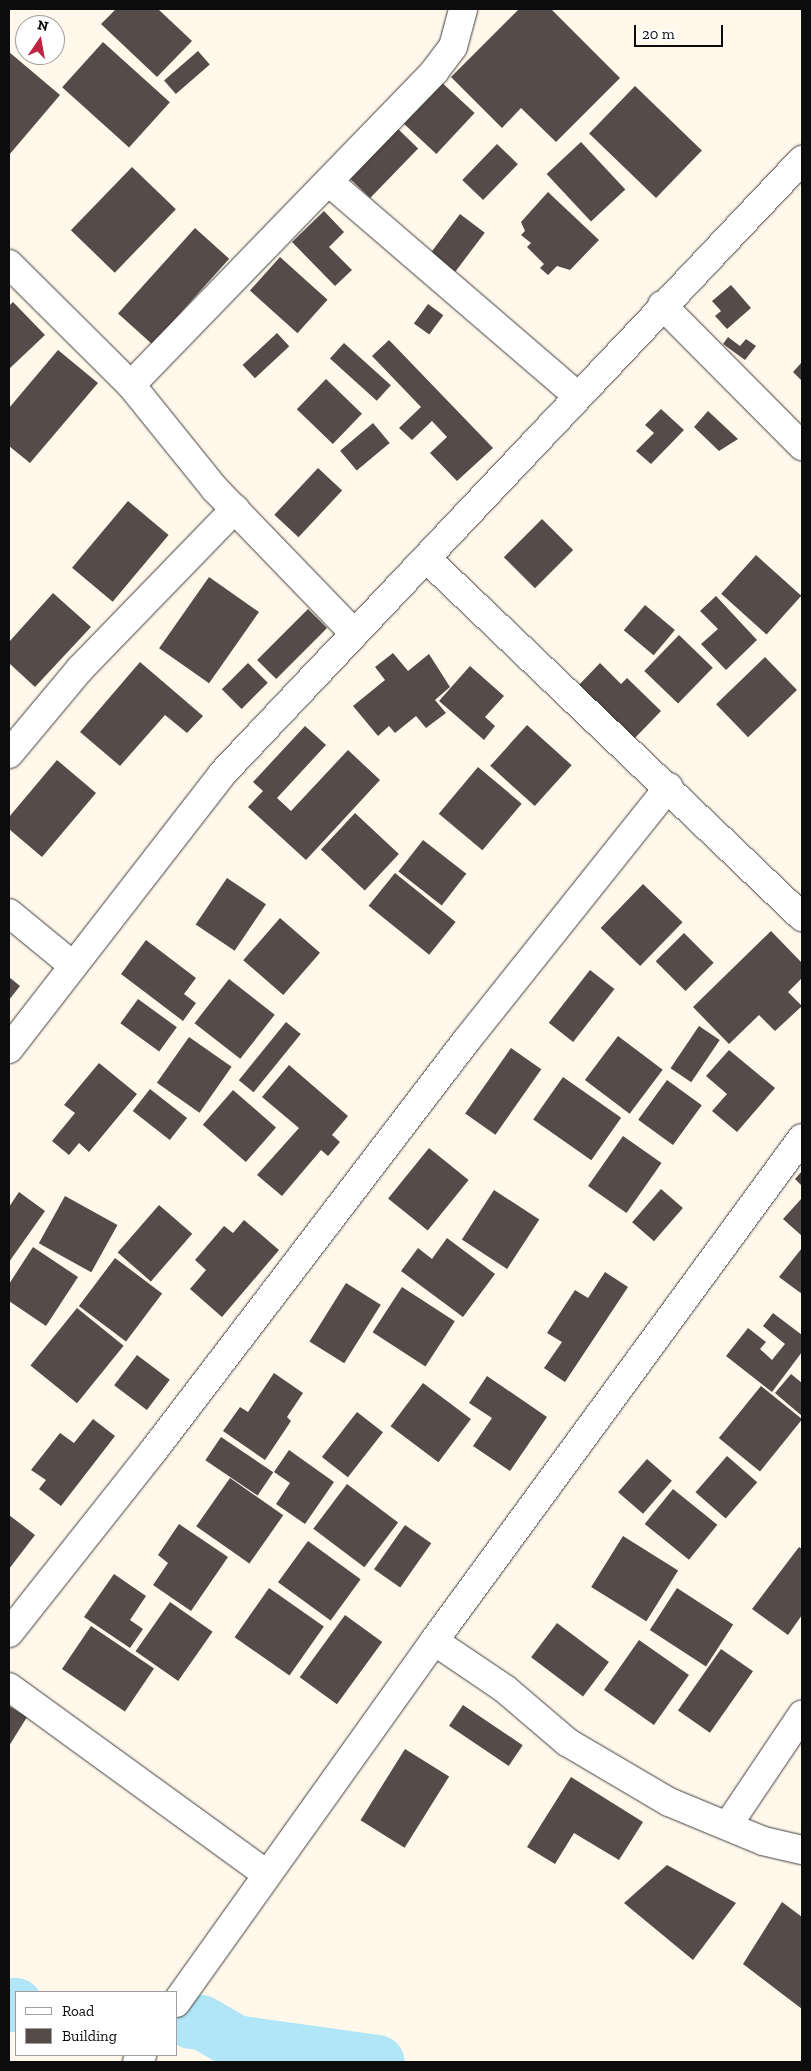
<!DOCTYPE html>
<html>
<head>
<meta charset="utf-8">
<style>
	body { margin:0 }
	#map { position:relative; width:811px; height:2071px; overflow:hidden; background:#fff8eb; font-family:"Zilla Slab",serif }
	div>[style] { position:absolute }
	.river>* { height:54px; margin:-27px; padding:0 27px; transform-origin:27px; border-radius:27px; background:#b0e6f6 }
	.building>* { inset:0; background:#554b48; transform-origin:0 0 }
	.roads { filter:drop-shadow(0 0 1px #3f3f3f) drop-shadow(0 0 1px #3f3f3f) }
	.minor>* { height:28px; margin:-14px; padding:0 14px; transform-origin:14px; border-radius:14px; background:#fff }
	span { translate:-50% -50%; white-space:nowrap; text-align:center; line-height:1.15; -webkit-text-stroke:5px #fff; paint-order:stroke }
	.frame { position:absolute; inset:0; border:10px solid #0c0c0c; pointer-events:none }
	.legend { position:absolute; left:15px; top:1991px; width:162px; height:65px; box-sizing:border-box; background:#fff; border:1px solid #9e9e9e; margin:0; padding:6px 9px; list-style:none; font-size:15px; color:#0c0c0c }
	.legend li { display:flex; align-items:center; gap:10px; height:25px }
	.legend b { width:25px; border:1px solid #9e9e9e }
	.north { position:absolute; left:15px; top:15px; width:50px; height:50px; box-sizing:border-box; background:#fff; border:1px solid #9e9e9e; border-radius:50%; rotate:12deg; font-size:14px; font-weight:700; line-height:20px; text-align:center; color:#0c0c0c }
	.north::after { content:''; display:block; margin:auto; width:18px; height:22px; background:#bc2441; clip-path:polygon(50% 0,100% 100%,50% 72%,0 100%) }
	.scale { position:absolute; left:634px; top:25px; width:89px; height:22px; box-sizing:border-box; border:2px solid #0c0c0c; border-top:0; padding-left:6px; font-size:15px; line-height:18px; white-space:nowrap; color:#0c0c0c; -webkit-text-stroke:4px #fff; paint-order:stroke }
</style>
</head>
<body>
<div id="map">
	<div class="river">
		<i style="left:9px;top:2005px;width:7px"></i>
		<i style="left:191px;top:2022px;width:10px"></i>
		<i style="left:201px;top:2022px;width:39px;rotate:30deg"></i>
		<i style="left:235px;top:2042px;width:144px;rotate:8deg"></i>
	</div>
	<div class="building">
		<i style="clip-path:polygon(116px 9px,158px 9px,192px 41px,157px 77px,101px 24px)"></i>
		<i style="clip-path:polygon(519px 9px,551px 9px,620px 78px,556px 142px,521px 108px,502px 128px,451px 77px)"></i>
		<i style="left:103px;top:42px;width:90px;height:61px;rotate:42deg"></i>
		<i style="left:198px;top:51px;width:18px;height:45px;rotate:49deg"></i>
		<i style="clip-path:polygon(9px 52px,60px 95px,9px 155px)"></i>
		<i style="left:438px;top:79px;width:50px;height:56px;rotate:43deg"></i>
		<i style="left:635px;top:86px;width:93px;height:66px;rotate:44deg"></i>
		<i style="left:398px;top:129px;width:28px;height:69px;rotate:44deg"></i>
		<i style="left:581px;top:142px;width:65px;height:47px;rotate:47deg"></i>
		<i style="left:497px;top:144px;width:29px;height:50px;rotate:44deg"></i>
		<i style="left:132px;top:167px;width:61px;height:88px;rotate:44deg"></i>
		<i style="clip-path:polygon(548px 192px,599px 240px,570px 270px,557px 266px,548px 275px,540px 268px,544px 264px,527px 247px,531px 243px,521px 235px,525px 231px,521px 222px)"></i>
		<i style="clip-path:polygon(324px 211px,344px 232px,329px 247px,352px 270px,335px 286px,292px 242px)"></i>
		<i style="left:460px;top:214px;width:31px;height:49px;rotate:37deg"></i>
		<i style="left:195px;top:228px;width:46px;height:115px;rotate:42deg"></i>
		<i style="left:280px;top:257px;width:64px;height:45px;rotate:42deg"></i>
		<i style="clip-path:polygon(731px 285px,751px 308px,727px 329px,715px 316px,721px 311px,712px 301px)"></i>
		<i style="clip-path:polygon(13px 302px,45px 335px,9px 369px,9px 306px)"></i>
		<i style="left:428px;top:304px;width:19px;height:24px;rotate:36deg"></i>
		<i style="left:277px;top:333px;width:18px;height:47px;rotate:47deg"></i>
		<i style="clip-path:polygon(728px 337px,740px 346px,746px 339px,756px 346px,745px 360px,723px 344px)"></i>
		<i style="clip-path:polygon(389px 340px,493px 448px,457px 481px,430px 453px,447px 437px,432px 421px,412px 440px,399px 428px,421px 407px,372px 356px)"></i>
		<i style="left:344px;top:343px;width:63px;height:21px;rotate:42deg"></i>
		<i style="clip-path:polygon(58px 350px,98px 383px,30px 463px,9px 446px,9px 408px)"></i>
		<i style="clip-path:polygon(802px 362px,802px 381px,793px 372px)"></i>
		<i style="left:326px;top:379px;width:50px;height:42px;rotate:44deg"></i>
		<i style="clip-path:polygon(661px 409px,684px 430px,651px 464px,636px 451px,654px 433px,645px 425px)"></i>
		<i style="clip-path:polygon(708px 411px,738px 439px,719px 451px,694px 427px)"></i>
		<i style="left:373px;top:423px;width:26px;height:43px;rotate:50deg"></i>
		<i style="left:318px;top:468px;width:33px;height:64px;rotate:43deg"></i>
		<i style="left:128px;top:501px;width:53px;height:87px;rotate:40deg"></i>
		<i style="left:542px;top:519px;width:44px;height:54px;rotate:45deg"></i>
		<i style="left:756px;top:555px;width:61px;height:52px;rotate:42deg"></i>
		<i style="left:209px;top:577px;width:61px;height:87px;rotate:35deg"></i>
		<i style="clip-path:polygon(53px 593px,91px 627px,35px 687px,9px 663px,9px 642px)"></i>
		<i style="clip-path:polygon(716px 596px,757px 640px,726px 670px,701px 644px,718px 629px,700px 611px)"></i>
		<i style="left:645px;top:605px;width:39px;height:33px;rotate:40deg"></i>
		<i style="left:308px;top:609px;width:27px;height:72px;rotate:45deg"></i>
		<i style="left:679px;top:635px;width:47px;height:50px;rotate:44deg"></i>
		<i style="clip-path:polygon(393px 653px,408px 671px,429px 654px,450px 687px,435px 700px,446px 713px,426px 728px,416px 716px,395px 733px,389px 726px,378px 736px,353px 706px,385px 680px,375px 667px)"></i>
		<i style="left:765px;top:657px;width:46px;height:68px;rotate:46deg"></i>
		<i style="clip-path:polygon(140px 662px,203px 716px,187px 733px,165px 715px,120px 766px,80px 732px)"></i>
		<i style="left:248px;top:663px;width:28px;height:37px;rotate:45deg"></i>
		<i style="clip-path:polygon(600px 663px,621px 684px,627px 678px,661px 711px,633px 740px,578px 686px)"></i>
		<i style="clip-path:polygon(470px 666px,504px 696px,485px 717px,495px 726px,484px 740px,439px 701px)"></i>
		<i style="left:527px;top:725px;width:60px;height:55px;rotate:42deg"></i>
		<i style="clip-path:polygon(305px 726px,326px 745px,277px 798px,291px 811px,348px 750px,380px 780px,306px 860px,248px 807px,263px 791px,253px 782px)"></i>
		<i style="clip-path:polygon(57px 760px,96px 793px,42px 857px,9px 829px,9px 817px)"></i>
		<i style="left:478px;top:767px;width:57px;height:61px;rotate:40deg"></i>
		<i style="left:355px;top:813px;width:60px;height:50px;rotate:43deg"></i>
		<i style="left:423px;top:840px;width:55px;height:40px;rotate:38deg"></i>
		<i style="left:395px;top:873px;width:78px;height:42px;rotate:39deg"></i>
		<i style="left:227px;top:878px;width:47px;height:56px;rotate:34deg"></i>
		<i style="left:643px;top:884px;width:55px;height:61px;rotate:44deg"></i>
		<i style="left:280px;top:918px;width:53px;height:56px;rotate:41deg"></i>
		<i style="clip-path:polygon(771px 931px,802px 963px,802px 978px,788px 992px,802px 1006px,775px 1031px,759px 1015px,729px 1044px,693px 1007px)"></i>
		<i style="left:684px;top:933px;width:42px;height:40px;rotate:45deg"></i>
		<i style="clip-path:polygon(146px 940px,196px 978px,184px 994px,196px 1003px,183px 1021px,121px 974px)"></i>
		<i style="left:590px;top:970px;width:31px;height:67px;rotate:38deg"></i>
		<i style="clip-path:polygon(9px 977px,20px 986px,9px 1000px)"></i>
		<i style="left:229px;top:979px;width:58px;height:56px;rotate:38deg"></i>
		<i style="left:138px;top:999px;width:48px;height:30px;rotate:36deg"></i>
		<i style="left:286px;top:1022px;width:19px;height:75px;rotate:39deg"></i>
		<i style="left:699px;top:1026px;width:25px;height:51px;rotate:34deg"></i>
		<i style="left:618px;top:1036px;width:56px;height:55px;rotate:37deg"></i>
		<i style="left:189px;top:1037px;width:52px;height:56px;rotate:35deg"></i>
		<i style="left:511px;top:1048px;width:37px;height:80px;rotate:35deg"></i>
		<i style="clip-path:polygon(729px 1050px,775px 1088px,737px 1132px,712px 1111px,727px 1094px,706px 1076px)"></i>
		<i style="clip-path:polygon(99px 1063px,137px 1094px,89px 1152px,79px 1143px,69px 1155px,52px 1141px,75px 1113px,64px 1105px)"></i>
		<i style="clip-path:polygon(289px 1065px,348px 1116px,332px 1135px,340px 1142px,328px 1156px,321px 1150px,282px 1196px,257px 1175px,299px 1128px,262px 1097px)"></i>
		<i style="left:563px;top:1077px;width:71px;height:52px;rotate:35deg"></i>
		<i style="left:667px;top:1080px;width:43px;height:49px;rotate:36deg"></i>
		<i style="left:150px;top:1089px;width:47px;height:28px;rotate:38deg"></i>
		<i style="left:233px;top:1090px;width:57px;height:46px;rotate:41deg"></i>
		<i style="left:623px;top:1136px;width:47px;height:61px;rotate:35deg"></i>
		<i style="left:429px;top:1148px;width:51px;height:65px;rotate:39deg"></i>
		<i style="clip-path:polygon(802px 1171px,802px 1186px,795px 1179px)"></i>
		<i style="left:661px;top:1189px;width:29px;height:44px;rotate:41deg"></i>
		<i style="left:494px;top:1190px;width:54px;height:59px;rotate:33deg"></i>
		<i style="clip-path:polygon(19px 1192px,45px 1211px,9px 1262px,9px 1207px)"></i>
		<i style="left:65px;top:1196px;width:60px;height:54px;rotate:29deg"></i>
		<i style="clip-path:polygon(802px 1198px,802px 1236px,783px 1219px)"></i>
		<i style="left:159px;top:1205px;width:44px;height:63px;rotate:41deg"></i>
		<i style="clip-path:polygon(244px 1220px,279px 1250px,222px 1317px,190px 1289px,206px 1270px,195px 1260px,224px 1226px,233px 1233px)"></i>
		<i style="clip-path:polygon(447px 1238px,495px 1274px,463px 1317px,401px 1271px,418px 1248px,432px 1259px)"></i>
		<i style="clip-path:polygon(33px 1247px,78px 1277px,46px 1326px,9px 1301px,9px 1284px)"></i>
		<i style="clip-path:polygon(802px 1248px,802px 1294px,779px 1277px)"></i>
		<i style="left:115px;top:1258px;width:59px;height:60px;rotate:37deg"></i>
		<i style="clip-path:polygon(605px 1272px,628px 1287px,565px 1382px,544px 1368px,562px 1342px,547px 1333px,575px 1290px,588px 1298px)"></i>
		<i style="left:346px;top:1283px;width:41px;height:69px;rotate:32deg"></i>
		<i style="left:402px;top:1287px;width:63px;height:54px;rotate:33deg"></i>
		<i style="left:77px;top:1308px;width:60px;height:74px;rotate:39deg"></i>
		<i style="clip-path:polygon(773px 1313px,802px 1335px,802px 1352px,772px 1392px,726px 1356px,748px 1328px,766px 1342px,760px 1349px,772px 1360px,785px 1344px,763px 1326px)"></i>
		<i style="left:137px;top:1355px;width:41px;height:38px;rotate:37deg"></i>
		<i style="clip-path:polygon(274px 1373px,303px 1393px,287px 1417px,291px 1421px,265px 1460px,223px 1431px,240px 1407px,248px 1412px)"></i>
		<i style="clip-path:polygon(791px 1374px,802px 1383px,802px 1416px,775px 1393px)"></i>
		<i style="clip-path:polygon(487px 1376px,547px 1417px,510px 1471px,473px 1446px,492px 1418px,469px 1403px)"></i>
		<i style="left:423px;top:1383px;width:60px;height:54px;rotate:37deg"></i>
		<i style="left:761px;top:1386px;width:53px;height:67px;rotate:39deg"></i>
		<i style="left:357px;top:1412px;width:33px;height:57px;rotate:38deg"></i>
		<i style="clip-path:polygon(93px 1419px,115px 1436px,61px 1506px,39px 1489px,46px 1480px,31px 1470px,60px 1433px,74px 1443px)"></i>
		<i style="left:221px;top:1437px;width:63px;height:28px;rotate:34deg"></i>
		<i style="clip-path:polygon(289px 1450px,334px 1482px,305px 1524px,276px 1504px,290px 1483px,274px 1472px)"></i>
		<i style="left:727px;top:1456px;width:40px;height:48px;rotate:41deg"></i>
		<i style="left:647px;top:1459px;width:33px;height:44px;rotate:41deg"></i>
		<i style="left:230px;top:1478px;width:65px;height:59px;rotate:35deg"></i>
		<i style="left:347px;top:1484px;width:64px;height:56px;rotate:37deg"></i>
		<i style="left:673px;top:1489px;width:57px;height:45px;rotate:39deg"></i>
		<i style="clip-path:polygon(9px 1515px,35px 1535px,9px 1569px)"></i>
		<i style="clip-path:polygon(179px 1524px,228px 1557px,191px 1611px,153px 1585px,168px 1563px,158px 1555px)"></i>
		<i style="left:405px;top:1525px;width:32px;height:54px;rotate:35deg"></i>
		<i style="left:623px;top:1536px;width:65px;height:60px;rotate:32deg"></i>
		<i style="left:308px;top:1541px;width:65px;height:51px;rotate:36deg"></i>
		<i style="clip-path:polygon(799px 1547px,802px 1549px,802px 1615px,788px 1635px,752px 1609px)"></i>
		<i style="clip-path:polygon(114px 1574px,146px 1596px,130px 1620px,143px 1629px,130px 1648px,84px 1617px)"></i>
		<i style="left:269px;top:1588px;width:67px;height:60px;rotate:35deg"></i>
		<i style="left:677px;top:1588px;width:67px;height:50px;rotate:33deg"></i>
		<i style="left:170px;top:1602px;width:52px;height:60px;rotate:35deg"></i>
		<i style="left:345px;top:1615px;width:46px;height:77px;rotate:36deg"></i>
		<i style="left:557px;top:1623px;width:65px;height:43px;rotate:37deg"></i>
		<i style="left:91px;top:1626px;width:76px;height:52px;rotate:34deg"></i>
		<i style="left:639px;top:1640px;width:61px;height:61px;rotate:35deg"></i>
		<i style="left:721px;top:1649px;width:39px;height:75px;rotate:35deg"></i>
		<i style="left:463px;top:1705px;width:72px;height:25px;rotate:34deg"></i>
		<i style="clip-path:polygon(9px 1706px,27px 1717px,9px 1746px)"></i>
		<i style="left:405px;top:1749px;width:52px;height:84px;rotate:32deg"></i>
		<i style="clip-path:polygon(571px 1777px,643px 1822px,619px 1860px,574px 1833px,555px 1864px,527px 1847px)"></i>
		<i style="clip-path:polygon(667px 1865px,736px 1903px,693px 1960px,624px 1903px)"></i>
		<i style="clip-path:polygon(782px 1902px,802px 1917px,802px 2009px,743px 1964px)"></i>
	</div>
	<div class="roads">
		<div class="minor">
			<i style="left:329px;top:182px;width:328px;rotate:40.7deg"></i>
			<i style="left:9px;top:264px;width:172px;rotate:44.8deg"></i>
			<i style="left:131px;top:385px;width:134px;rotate:51.1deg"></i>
			<i style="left:215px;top:489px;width:200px;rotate:46deg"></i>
			<i style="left:662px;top:305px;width:199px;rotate:45.2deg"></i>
			<i style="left:131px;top:385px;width:436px;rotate:-45.9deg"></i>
			<i style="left:434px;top:72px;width:31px;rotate:-53deg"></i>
			<i style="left:453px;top:47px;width:39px;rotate:-75deg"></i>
			<i style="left:426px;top:558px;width:520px;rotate:43.68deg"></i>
			<i style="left:9px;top:754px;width:111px;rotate:-50.1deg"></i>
			<i style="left:80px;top:669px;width:223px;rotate:-45.9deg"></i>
			<i style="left:9px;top:913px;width:80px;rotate:39.4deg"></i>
			<i style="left:9px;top:1049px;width:348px;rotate:-52.2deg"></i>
			<i style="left:222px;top:774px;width:845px;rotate:-46.63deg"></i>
			<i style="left:9px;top:1633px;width:233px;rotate:-51.6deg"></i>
			<i style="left:154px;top:1450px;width:514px;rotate:-52.66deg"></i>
			<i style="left:466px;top:1041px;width:325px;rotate:-51.4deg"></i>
			<i style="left:434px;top:1641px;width:86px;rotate:34.1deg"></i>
			<i style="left:505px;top:1689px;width:82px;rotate:40.5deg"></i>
			<i style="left:567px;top:1742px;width:118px;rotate:30.5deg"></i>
			<i style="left:669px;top:1802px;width:102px;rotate:22.5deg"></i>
			<i style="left:763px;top:1841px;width:40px;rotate:13deg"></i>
			<i style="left:9px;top:1687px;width:318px;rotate:36deg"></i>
			<i style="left:728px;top:1825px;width:133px;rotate:-56.1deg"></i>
			<i style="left:176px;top:2003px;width:445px;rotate:-54.5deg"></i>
			<i style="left:434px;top:1641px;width:623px;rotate:-53.81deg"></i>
			<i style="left:137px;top:2062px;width:9px;rotate:-54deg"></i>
		</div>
	</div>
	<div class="frame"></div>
	<ul class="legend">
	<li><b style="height:6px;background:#fff"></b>Road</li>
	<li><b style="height:14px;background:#554b48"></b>Building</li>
	</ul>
	<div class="north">N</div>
	<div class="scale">20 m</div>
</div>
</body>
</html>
